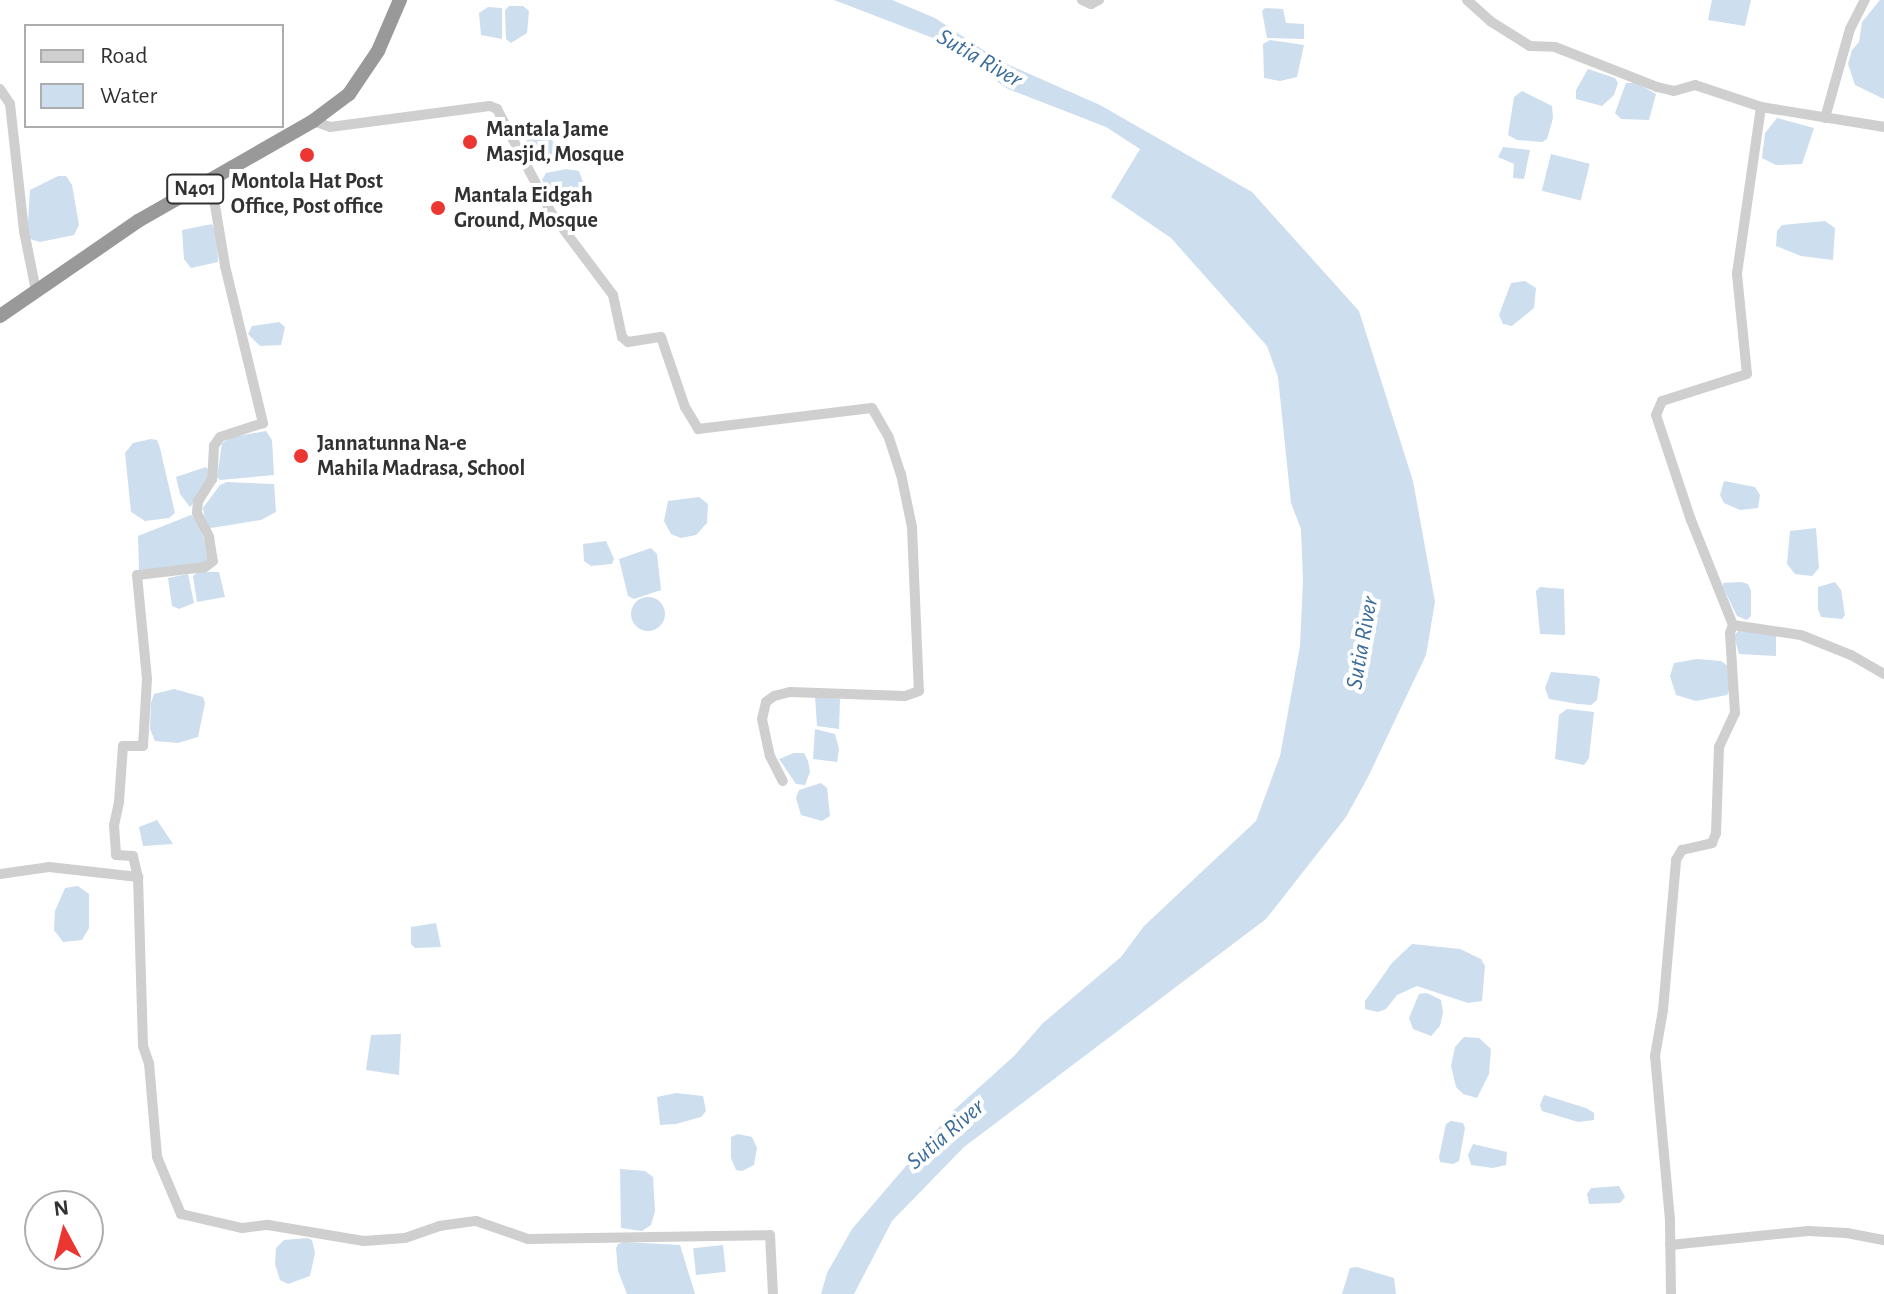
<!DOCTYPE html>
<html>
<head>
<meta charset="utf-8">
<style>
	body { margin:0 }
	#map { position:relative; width:1884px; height:1294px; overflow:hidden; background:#fff; font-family:"Alegreya Sans",sans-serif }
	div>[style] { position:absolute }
	.water>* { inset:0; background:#cddeef; transform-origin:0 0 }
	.round { border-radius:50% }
	.minor>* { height:10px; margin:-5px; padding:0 5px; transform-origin:5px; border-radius:5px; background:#cfcfcf }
	.highway>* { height:14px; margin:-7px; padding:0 7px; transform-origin:7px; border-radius:7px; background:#999 }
	.dots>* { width:22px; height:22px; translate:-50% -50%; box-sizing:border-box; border:4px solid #fff; border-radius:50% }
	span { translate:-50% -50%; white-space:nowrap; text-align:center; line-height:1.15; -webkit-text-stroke:8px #fff; paint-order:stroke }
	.shield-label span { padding:2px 6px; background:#fff; border:2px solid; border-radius:6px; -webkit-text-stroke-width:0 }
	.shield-label { font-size:20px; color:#323232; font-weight:700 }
	.poi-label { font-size:22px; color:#323232; font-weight:700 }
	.left { translate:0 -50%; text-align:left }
	.water-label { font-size:24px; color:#3b6c9a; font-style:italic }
	.legend { position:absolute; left:24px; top:24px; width:260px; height:104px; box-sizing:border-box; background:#fff; border:2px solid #adadad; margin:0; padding:10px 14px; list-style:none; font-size:24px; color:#323232 }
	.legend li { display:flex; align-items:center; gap:16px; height:40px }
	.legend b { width:40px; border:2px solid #adadad }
	.north { position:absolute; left:24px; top:1190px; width:80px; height:80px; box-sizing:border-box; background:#fff; border:2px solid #adadad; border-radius:50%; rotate:353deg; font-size:22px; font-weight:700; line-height:32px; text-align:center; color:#323232 }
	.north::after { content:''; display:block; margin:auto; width:28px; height:36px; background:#ec3632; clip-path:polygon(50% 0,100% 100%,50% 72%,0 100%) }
</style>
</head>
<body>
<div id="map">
	<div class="water">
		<i style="clip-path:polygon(834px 0,892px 0,935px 18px,1000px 61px,1100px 105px,1252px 192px,1359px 311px,1413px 481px,1435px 602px,1426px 655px,1368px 777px,1346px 817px,1266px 919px,964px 1147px,892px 1221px,854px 1294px,821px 1294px,827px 1273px,852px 1229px,953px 1111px,1014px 1056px,1043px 1023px,1121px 957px,1144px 926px,1256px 821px,1280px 756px,1300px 646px,1303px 580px,1301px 529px,1291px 503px,1278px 377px,1267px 346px,1171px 238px,1111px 197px,1140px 149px,1106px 127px,1008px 89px,933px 38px)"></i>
		<i style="clip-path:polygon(1712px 0,1751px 0,1745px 26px,1708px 20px)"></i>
		<i style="clip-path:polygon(1880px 0,1884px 0,1884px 99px,1855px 85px,1848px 64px,1852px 50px,1859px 42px,1862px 22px)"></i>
		<i style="clip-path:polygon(509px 6px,523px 6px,529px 11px,527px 33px,511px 43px,506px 39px,505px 10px)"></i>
		<i style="clip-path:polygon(488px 7px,502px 8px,502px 39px,481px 35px,479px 13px)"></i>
		<i style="clip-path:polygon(1265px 8px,1283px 9px,1286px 23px,1304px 24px,1304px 39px,1267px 38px,1262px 11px)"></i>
		<i style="clip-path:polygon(1270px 40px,1304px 45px,1297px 77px,1280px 81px,1264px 78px,1263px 44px)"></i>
		<i style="clip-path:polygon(1588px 69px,1615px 78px,1618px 83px,1614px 95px,1602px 106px,1576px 99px,1576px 90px)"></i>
		<i style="clip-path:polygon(1626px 83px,1636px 83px,1656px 94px,1649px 120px,1621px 119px,1615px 113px)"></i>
		<i style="clip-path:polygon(1522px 91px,1552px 106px,1553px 118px,1547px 139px,1542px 142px,1517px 140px,1508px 135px,1514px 97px)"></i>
		<i style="clip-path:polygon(1777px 118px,1814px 128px,1802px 164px,1776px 165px,1762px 158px,1765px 133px)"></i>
		<i style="clip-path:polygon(541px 130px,559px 147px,558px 154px,546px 164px,537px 162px,530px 153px,525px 136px,531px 131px)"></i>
		<i style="clip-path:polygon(1503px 147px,1530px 150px,1524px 179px,1513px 178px,1514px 164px,1498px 157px)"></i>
		<i style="left:1551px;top:154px;width:40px;height:38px;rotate:14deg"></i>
		<i style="clip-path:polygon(566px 169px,579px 171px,588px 196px,579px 205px,565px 209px,556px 204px,542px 180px,546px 173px)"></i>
		<i style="clip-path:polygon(58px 176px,66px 176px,72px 185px,79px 225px,74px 235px,40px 242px,27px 238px,30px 190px)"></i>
		<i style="clip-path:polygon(1825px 221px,1835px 228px,1833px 260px,1801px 256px,1776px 246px,1777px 231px,1782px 225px)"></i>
		<i style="clip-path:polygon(212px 224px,217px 235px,218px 262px,191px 268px,184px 259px,182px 230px)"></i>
		<i style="clip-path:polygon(1525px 281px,1536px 288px,1534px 308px,1512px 326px,1503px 324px,1499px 315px,1511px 283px)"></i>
		<i style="clip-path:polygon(279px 322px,285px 327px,281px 345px,260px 346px,248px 334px,252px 326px)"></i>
		<i style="clip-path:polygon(266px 431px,272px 440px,274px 475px,220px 480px,217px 477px,222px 443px,233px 437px)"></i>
		<i style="clip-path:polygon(151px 439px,157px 440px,160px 448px,175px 513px,169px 518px,145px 521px,131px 512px,125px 453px,133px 443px)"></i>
		<i style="clip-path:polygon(206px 467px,210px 472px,205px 490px,190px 507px,180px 494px,176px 477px)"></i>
		<i style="clip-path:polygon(1724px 481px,1755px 487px,1760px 495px,1758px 508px,1740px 510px,1724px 503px,1720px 495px)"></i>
		<i style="clip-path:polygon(227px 482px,274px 484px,276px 512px,261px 520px,211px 528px,206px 526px,203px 508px,220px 485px)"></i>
		<i style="clip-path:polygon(699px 497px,708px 504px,707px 523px,696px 535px,681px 538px,671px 534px,664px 521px,668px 501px)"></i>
		<i style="clip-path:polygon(191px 515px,197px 520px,211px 558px,206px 563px,139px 570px,138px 536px)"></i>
		<i style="clip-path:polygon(1816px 528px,1819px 568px,1812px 576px,1795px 574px,1787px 564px,1790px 531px)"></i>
		<i style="clip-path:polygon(606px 541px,614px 559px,612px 564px,591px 566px,584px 561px,583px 544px)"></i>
		<i style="clip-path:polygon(651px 548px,657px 554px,661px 590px,634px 599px,628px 596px,619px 559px)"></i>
		<i style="clip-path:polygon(198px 572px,219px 572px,225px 597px,197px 602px,193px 576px)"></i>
		<i style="clip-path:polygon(188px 574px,194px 603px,179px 609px,172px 606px,168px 578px)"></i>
		<i style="clip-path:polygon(1741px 582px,1748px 584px,1751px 591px,1751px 616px,1747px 620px,1737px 616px,1723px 587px,1723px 583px)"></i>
		<i style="clip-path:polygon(1835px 582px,1841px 590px,1845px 615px,1842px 619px,1821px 617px,1818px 609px,1818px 587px)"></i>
		<i style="clip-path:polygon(1540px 587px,1564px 589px,1565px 635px,1540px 634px,1536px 591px)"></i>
		<i class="round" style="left:631px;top:597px;width:34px;height:34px"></i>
		<i style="clip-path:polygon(1739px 630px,1776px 635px,1776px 656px,1739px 654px,1734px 636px)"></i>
		<i style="clip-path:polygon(1697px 659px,1721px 661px,1728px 666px,1730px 689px,1727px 695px,1696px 701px,1676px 695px,1670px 676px,1674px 663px)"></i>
		<i style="clip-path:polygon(1551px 672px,1596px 676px,1600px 679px,1597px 700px,1591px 705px,1578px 704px,1549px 699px,1545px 688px)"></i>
		<i style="clip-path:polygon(174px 689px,203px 697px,205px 703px,198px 737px,178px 743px,155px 741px,150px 729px,151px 703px,154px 694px)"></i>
		<i style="clip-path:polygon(815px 696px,840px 699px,839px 729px,817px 726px)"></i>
		<i style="clip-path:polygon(1567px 709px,1594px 712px,1589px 758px,1584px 765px,1555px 759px,1559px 715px)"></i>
		<i style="clip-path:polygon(815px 729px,835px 734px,839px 749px,837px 762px,813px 759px)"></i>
		<i style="clip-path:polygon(794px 753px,804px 753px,808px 761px,810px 772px,805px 785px,796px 784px,779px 759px)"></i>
		<i style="clip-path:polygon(821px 783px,827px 788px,830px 816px,822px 821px,801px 815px,796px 798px,799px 790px)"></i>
		<i style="clip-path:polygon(157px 820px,173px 844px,143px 846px,139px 827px)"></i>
		<i style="clip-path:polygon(78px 886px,89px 894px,89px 928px,82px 940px,63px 942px,54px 930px,55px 911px,65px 888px)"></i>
		<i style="clip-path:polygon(436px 923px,441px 947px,415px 948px,411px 944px,411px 927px)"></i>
		<i style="clip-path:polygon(1412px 944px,1460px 949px,1481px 959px,1485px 966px,1482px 1001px,1468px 1003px,1417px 986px,1397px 995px,1386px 1009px,1378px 1012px,1365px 1009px,1365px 1001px,1392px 963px)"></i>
		<i style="clip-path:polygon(1427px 993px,1441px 1000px,1443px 1012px,1440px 1026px,1431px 1036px,1413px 1029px,1409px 1018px,1419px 994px)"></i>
		<i style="clip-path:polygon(401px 1034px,399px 1075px,366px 1070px,371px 1035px)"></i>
		<i style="clip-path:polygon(1464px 1037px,1479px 1038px,1491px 1049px,1489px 1074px,1477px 1098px,1463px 1094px,1456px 1087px,1451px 1066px,1455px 1047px)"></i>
		<i style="clip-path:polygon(676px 1093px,703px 1096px,706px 1111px,701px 1117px,676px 1124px,660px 1125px,657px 1097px)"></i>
		<i style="clip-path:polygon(1544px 1095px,1586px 1108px,1594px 1113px,1594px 1120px,1578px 1122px,1542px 1111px,1540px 1105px)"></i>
		<i style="clip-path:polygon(1451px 1121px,1463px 1123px,1465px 1128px,1459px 1161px,1453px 1164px,1440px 1162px,1439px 1157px,1446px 1124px)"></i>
		<i style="clip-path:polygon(738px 1134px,752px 1137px,757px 1148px,754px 1165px,742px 1171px,736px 1170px,731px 1158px,731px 1137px)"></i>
		<i style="clip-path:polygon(1473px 1144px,1507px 1152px,1506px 1165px,1493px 1168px,1471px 1165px,1468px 1155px)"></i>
		<i style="clip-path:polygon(620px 1169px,645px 1171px,653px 1177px,655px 1211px,651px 1225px,642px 1231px,621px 1228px)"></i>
		<i style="clip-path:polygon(1619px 1186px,1625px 1197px,1620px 1203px,1589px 1204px,1587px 1194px,1591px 1188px)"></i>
		<i style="clip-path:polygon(308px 1238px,312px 1240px,315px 1253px,310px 1276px,288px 1284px,280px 1280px,275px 1264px,276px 1248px,284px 1240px)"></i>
		<i style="clip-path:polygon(624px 1242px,680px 1245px,695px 1294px,627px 1294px,618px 1271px,616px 1248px,618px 1244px)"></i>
		<i style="left:723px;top:1245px;width:27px;height:30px;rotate:84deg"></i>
		<i style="clip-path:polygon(1357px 1267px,1394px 1278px,1396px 1294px,1342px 1294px,1350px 1268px)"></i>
	</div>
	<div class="minor">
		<i style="left:1082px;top:0;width:10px;rotate:24deg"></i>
		<i style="left:1091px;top:4px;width:9px;rotate:-27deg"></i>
		<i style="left:1467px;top:0;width:31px;rotate:42deg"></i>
		<i style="left:1490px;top:21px;width:47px;rotate:32deg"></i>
		<i style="left:1530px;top:46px;width:25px;rotate:2deg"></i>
		<i style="left:1555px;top:47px;width:110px;rotate:21.4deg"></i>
		<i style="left:1657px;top:87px;width:17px;rotate:13deg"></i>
		<i style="left:1674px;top:91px;width:22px;rotate:-16deg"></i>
		<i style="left:1695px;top:85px;width:70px;rotate:18.4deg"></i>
		<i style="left:1761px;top:107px;width:125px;rotate:9.2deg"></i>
		<i style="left:0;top:89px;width:18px;rotate:56deg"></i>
		<i style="left:10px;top:104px;width:128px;rotate:83.7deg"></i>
		<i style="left:24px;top:231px;width:61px;rotate:78.7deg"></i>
		<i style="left:1761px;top:107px;width:169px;rotate:98.2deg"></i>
		<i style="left:1737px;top:274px;width:100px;rotate:84.3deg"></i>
		<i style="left:1747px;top:374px;width:89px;rotate:162.4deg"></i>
		<i style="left:1662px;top:401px;width:15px;rotate:113deg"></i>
		<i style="left:1656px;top:415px;width:111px;rotate:71.6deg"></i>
		<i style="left:1691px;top:520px;width:113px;rotate:68.2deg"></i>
		<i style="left:1733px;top:625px;width:69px;rotate:8.4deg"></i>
		<i style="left:1801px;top:635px;width:54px;rotate:21.8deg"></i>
		<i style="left:1851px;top:655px;width:38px;rotate:30deg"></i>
		<i style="left:1825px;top:118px;width:92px;rotate:-74.3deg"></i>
		<i style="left:1850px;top:29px;width:33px;rotate:-63deg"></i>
		<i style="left:313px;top:121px;width:18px;rotate:19deg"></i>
		<i style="left:330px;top:127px;width:161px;rotate:-7.5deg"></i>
		<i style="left:490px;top:106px;width:8px;rotate:23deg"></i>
		<i style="left:497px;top:109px;width:119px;rotate:62.4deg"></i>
		<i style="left:552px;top:214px;width:101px;rotate:53deg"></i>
		<i style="left:613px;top:295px;width:43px;rotate:77.9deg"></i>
		<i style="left:622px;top:337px;width:8px;rotate:40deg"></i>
		<i style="left:628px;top:342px;width:33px;rotate:-9deg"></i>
		<i style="left:661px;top:337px;width:74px;rotate:71.1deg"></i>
		<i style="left:685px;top:407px;width:26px;rotate:59deg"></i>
		<i style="left:698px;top:429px;width:175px;rotate:-6.9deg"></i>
		<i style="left:872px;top:408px;width:34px;rotate:60deg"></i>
		<i style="left:889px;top:438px;width:38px;rotate:72deg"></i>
		<i style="left:901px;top:474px;width:54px;rotate:78.3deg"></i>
		<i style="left:912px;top:527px;width:164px;rotate:87.6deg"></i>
		<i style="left:919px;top:691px;width:15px;rotate:160deg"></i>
		<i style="left:905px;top:696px;width:115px;rotate:-178deg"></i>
		<i style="left:790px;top:692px;width:16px;rotate:166deg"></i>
		<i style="left:774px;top:696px;width:10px;rotate:143deg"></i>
		<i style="left:766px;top:702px;width:17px;rotate:103deg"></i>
		<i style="left:762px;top:719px;width:38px;rotate:78deg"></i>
		<i style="left:770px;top:756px;width:28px;rotate:63deg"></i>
		<i style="left:211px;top:181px;width:86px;rotate:80.6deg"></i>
		<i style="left:225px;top:266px;width:162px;rotate:76.4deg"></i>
		<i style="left:263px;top:423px;width:45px;rotate:162deg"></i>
		<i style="left:220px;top:437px;width:11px;rotate:124deg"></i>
		<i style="left:214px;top:446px;width:33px;rotate:93deg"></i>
		<i style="left:212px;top:479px;width:26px;rotate:122deg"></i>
		<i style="left:198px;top:501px;width:12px;rotate:95deg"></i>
		<i style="left:197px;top:513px;width:27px;rotate:63deg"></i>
		<i style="left:209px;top:537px;width:24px;rotate:81deg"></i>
		<i style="left:213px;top:561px;width:10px;rotate:143deg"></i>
		<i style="left:205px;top:567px;width:68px;rotate:173.3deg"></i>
		<i style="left:137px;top:575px;width:104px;rotate:84.5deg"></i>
		<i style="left:147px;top:679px;width:67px;rotate:93.4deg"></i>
		<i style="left:143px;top:746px;width:20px;rotate:180deg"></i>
		<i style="left:123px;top:746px;width:56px;rotate:94.1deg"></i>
		<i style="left:119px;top:802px;width:24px;rotate:102deg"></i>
		<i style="left:114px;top:825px;width:30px;rotate:86deg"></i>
		<i style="left:116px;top:855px;width:17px;rotate:3deg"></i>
		<i style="left:133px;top:856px;width:22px;rotate:77deg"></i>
		<i style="left:138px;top:877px;width:169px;rotate:88.3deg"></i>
		<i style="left:143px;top:1046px;width:18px;rotate:71deg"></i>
		<i style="left:149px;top:1063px;width:94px;rotate:85.1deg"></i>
		<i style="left:157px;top:1157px;width:62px;rotate:67.2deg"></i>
		<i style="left:181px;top:1214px;width:63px;rotate:12.9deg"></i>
		<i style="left:242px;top:1228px;width:26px;rotate:-7deg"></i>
		<i style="left:268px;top:1225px;width:97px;rotate:9.5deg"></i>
		<i style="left:364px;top:1241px;width:41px;rotate:-4.2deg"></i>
		<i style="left:405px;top:1238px;width:36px;rotate:-19deg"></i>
		<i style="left:439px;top:1226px;width:37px;rotate:-8deg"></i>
		<i style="left:476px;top:1221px;width:55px;rotate:19.1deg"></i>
		<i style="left:528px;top:1239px;width:242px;rotate:-0.9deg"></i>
		<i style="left:770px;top:1235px;width:59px;rotate:87.1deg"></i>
		<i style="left:0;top:874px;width:49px;rotate:-8.1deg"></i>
		<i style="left:49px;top:867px;width:90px;rotate:6.4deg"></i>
		<i style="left:1670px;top:1245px;width:139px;rotate:-5.8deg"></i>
		<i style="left:1808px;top:1231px;width:39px;rotate:3deg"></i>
		<i style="left:1847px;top:1233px;width:38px;rotate:11deg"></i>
		<i style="left:1671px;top:1294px;width:74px;rotate:-90.8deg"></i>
		<i style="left:1670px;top:1220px;width:165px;rotate:-95.2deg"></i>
		<i style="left:1655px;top:1056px;width:47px;rotate:-80.1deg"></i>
		<i style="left:1663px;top:1010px;width:151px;rotate:-85deg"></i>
		<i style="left:1676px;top:860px;width:12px;rotate:-59deg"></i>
		<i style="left:1682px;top:850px;width:31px;rotate:-13deg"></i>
		<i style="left:1712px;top:843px;width:11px;rotate:-68deg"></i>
		<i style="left:1716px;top:833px;width:86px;rotate:-88deg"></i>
		<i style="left:1719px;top:747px;width:38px;rotate:-65deg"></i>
		<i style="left:1735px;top:713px;width:80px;rotate:-93.6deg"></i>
		<i style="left:1730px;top:633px;width:9px;rotate:-69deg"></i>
	</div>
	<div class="highway">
		<i style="left:0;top:316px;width:168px;rotate:-34.5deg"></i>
		<i style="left:138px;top:221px;width:202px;rotate:-29.7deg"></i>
		<i style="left:313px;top:121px;width:45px;rotate:-36.9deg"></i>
		<i style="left:349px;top:94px;width:52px;rotate:-56deg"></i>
		<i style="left:378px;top:51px;width:56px;rotate:-66.7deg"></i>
	</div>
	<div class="dots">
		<i style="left:470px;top:142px;background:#ec3632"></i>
		<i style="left:307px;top:155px;background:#ec3632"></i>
		<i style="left:438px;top:208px;background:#ec3632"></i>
		<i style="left:301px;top:456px;background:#ec3632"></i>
	</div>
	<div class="shield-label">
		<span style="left:195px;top:189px">N401</span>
	</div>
	<div class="poi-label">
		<span class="left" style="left:486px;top:142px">Mantala Jame<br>Masjid, Mosque</span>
		<span style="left:307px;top:194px">Montola Hat Post<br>Office, Post office</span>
		<span class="left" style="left:454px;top:208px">Mantala Eidgah<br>Ground, Mosque</span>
		<span class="left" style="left:317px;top:456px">Jannatunna Na-e<br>Mahila Madrasa, School</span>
	</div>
	<div class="water-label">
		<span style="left:979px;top:59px;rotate:30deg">Sutia River</span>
		<span style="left:1363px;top:643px;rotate:-80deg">Sutia River</span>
		<span style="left:946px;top:1135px;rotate:-41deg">Sutia River</span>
	</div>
	<ul class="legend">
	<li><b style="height:10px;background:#cfcfcf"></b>Road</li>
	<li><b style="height:22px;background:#cddeef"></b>Water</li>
	</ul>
	<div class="north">N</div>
</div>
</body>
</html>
